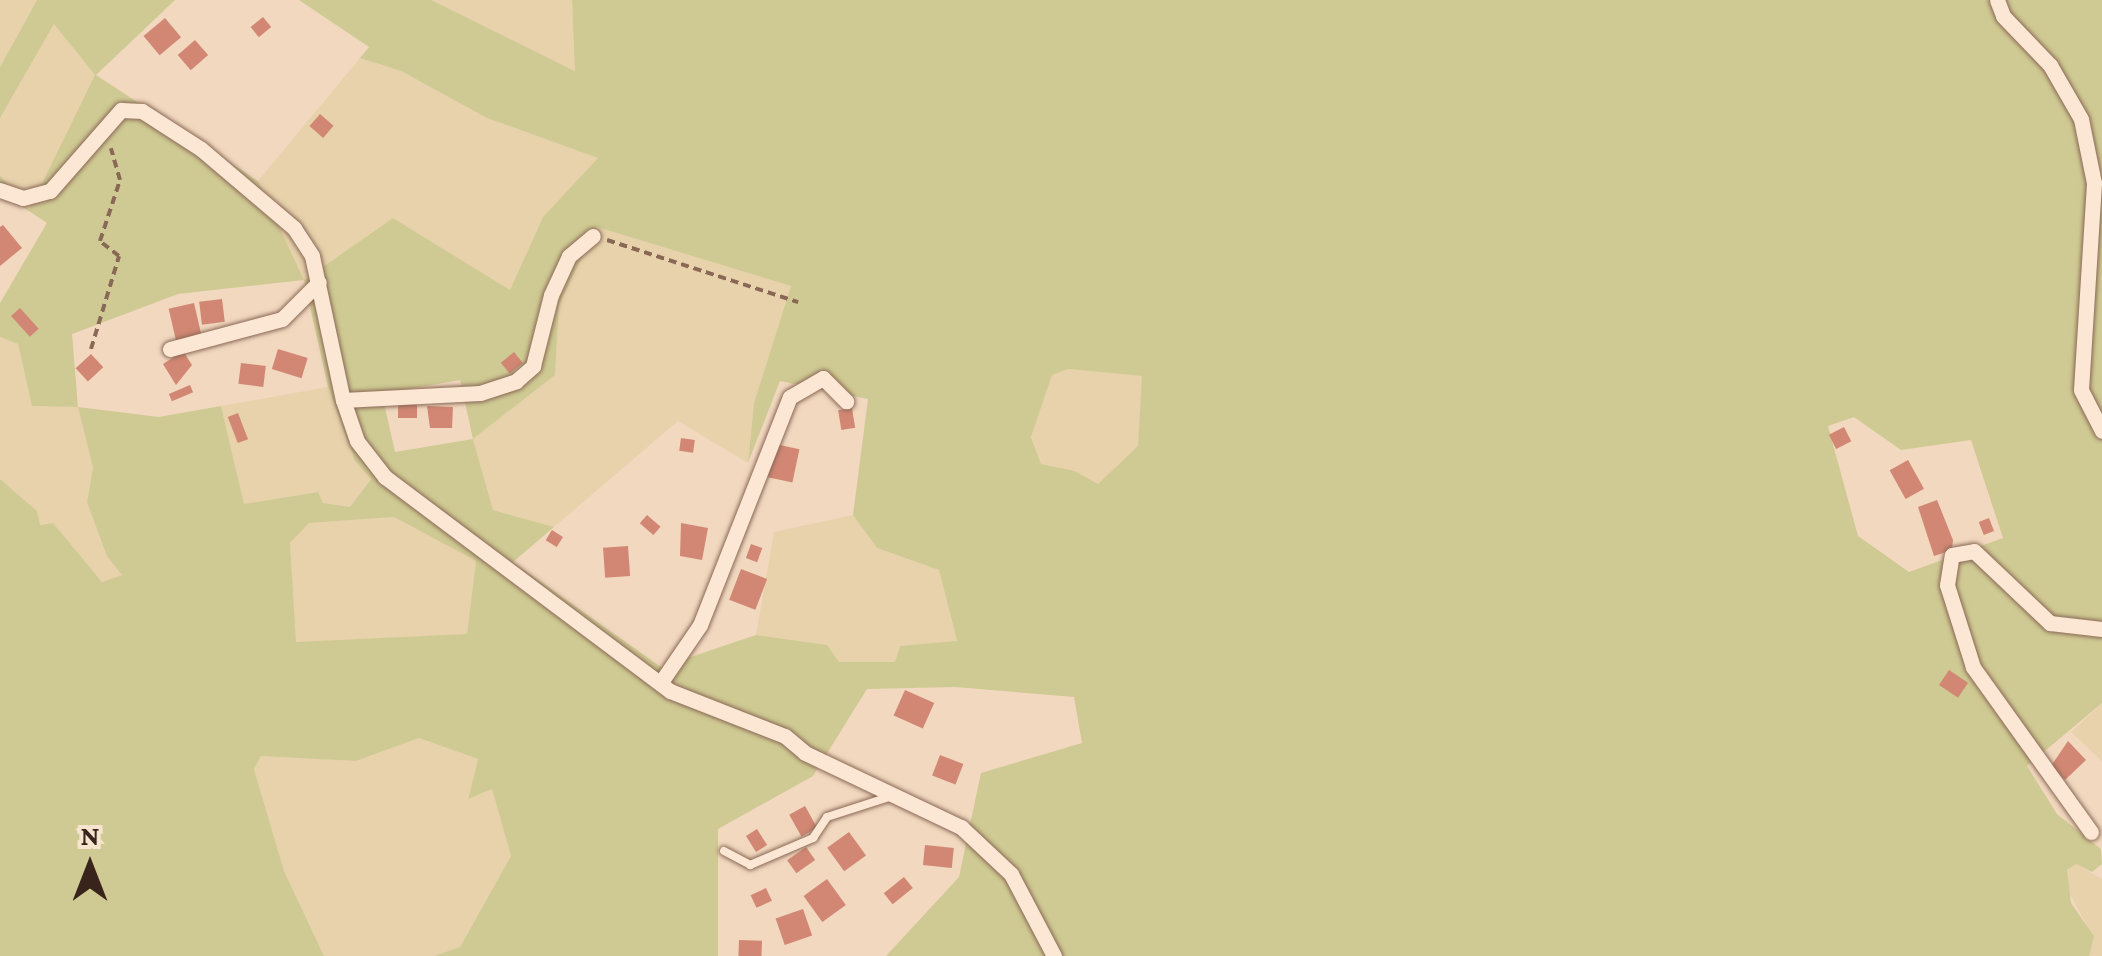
<!DOCTYPE html>
<html>
<head>
<meta charset="utf-8">
<style>
	body { margin:0 }
	#map { position:relative; width:2102px; height:956px; overflow:hidden; background:#f1d8bf; font-family:"Crimson Pro",serif }
	div>[style] { position:absolute }
	.farmland>* { inset:0; background:#e7d2ac }
	.green>* { inset:0; background:#cfca93 }
	.building>* { inset:0; background:#d18773; transform-origin:0 0 }
	.path>* { height:4px; margin-top:-2px; transform-origin:0; background:repeating-linear-gradient(90deg,#8a6856 0 8px,transparent 0 13px) }
	.roads { filter:drop-shadow(0 0 2px #8a6856) drop-shadow(0 0 2px #8a6856) }
	.service>* { height:8px; margin:-4px; padding:0 4px; transform-origin:4px; border-radius:4px; background:#fbe7d3 }
	.minor>* { height:15px; margin:-7.5px; padding:0 7.5px; transform-origin:7.5px; border-radius:7.5px; background:#fbe7d3 }
	span { translate:-50% -50%; white-space:nowrap; text-align:center; line-height:1.15; -webkit-text-stroke:8px #f7e4cf; paint-order:stroke }
	.north { position:absolute; left:40px; top:816px; width:100px; height:100px; -webkit-text-stroke:8px #f7e4cf; paint-order:stroke; rotate:0deg; font-size:28px; font-weight:700; line-height:40px; text-align:center; color:#39241c }
	.north::after { content:''; display:block; margin:auto; width:35px; height:45px; background:#39241c; clip-path:polygon(50% 0,100% 100%,50% 72%,0 100%) }
</style>
</head>
<body>
<div id="map">
	<div class="farmland">
		<i style="clip-path:polygon(0 0,37px 0,0 67px)"></i>
		<i style="clip-path:polygon(572px 0,576px 71px,430px 1px,431px 0)"></i>
		<i style="clip-path:polygon(54px 24px,95px 75px,29px 211px,0 174px,0 118px)"></i>
		<i style="clip-path:polygon(360px 58px,401px 71px,487px 118px,599px 158px,543px 217px,510px 290px,393px 218px,304px 280px,258px 181px)"></i>
		<i style="clip-path:polygon(597px 227px,791px 286px,754px 403px,748px 463px,678px 421px,554px 527px,493px 510px,473px 439px,555px 375px,559px 305px)"></i>
		<i style="clip-path:polygon(0 337px,18px 344px,32px 406px,78px 407px,93px 468px,87px 502px,123px 575px,102px 582px,53px 523px,39px 525px,37px 511px,0 479px)"></i>
		<i style="clip-path:polygon(1068px 369px,1143px 376px,1138px 446px,1098px 484px,1075px 471px,1041px 464px,1031px 436px,1052px 375px)"></i>
		<i style="clip-path:polygon(328px 387px,355px 461px,371px 478px,350px 507px,323px 503px,318px 492px,244px 505px,221px 406px)"></i>
		<i style="clip-path:polygon(853px 515px,877px 548px,939px 570px,957px 642px,901px 646px,896px 662px,838px 662px,827px 645px,756px 635px,774px 532px)"></i>
		<i style="clip-path:polygon(394px 517px,476px 561px,467px 635px,295px 643px,290px 543px,309px 523px)"></i>
		<i style="clip-path:polygon(2102px 703px,2102px 761px,2071px 732px)"></i>
		<i style="clip-path:polygon(419px 738px,478px 759px,468px 798px,492px 789px,511px 856px,460px 947px,434px 956px,324px 956px,284px 871px,254px 769px,261px 755px,356px 761px)"></i>
		<i style="clip-path:polygon(2076px 864px,2102px 879px,2102px 956px,2089px 956px,2093px 936px,2066px 887px,2067px 870px)"></i>
	</div>
	<div class="green">
		<i style="clip-path:polygon(evenodd,37px 0,175px 0,96px 75px,258px 181px,304px 280px,393px 218px,510px 290px,543px 217px,598px 158px,487px 118px,401px 71px,360px 58px,369px 47px,299px 0,431px 0,575px 71px,572px 0,2102px 0,2102px 703px,2027px 766px,2057px 814px,2101px 849px,2102px 864px,2092px 872px,2076px 864px,2067px 870px,2071px 903px,2094px 936px,2089px 956px,886px 956px,959px 877px,981px 773px,1082px 743px,1074px 697px,955px 687px,867px 689px,813px 776px,718px 829px,718px 956px,434px 956px,460px 947px,511px 856px,492px 789px,468px 799px,478px 759px,419px 738px,356px 761px,261px 756px,254px 769px,284px 871px,324px 956px,0 956px,0 479px,37px 511px,40px 525px,53px 523px,102px 582px,122px 575px,107px 556px,87px 502px,93px 468px,78px 407px,32px 406px,18px 344px,0 337px,0 303px,47px 223px,0 192px,0 175px,29px 210px,95px 75px,54px 24px,0 118px,0 67px,37px 0,597px 227px,791px 286px,754px 403px,748px 463px,780px 381px,868px 399px,853px 515px,877px 548px,939px 570px,957px 641px,900px 646px,895px 662px,839px 662px,827px 645px,756px 635px,661px 667px,513px 562px,554px 527px,493px 510px,473px 439px,555px 375px,559px 305px,597px 227px,37px 0,304px 280px,328px 387px,355px 461px,371px 479px,350px 507px,323px 503px,318px 492px,244px 504px,221px 406px,159px 417px,78px 407px,72px 334px,178px 294px,304px 280px,37px 0,1068px 369px,1142px 376px,1138px 446px,1098px 484px,1075px 471px,1041px 464px,1031px 437px,1052px 375px,1068px 369px,37px 0,460px 380px,473px 439px,395px 452px,382px 394px,460px 380px,37px 0,1854px 417px,1901px 450px,1971px 440px,2003px 538px,1909px 572px,1858px 536px,1828px 426px,1854px 417px,37px 0,394px 517px,476px 561px,467px 634px,296px 642px,290px 543px,309px 523px,394px 517px)"></i>
	</div>
	<div class="building">
		<i style="left:263px;top:17px;width:13px;height:16px;rotate:51deg"></i>
		<i style="left:165px;top:18px;width:25px;height:28px;rotate:50deg"></i>
		<i style="left:195px;top:40px;width:20px;height:23px;rotate:49deg"></i>
		<i style="left:320px;top:114px;width:18px;height:16px;rotate:41deg"></i>
		<i style="clip-path:polygon(3px 225px,22px 248px,0 266px,0 227px)"></i>
		<i style="left:222px;top:299px;width:23px;height:23px;rotate:83deg"></i>
		<i style="left:194px;top:303px;width:35px;height:26px;rotate:77deg"></i>
		<i style="left:20px;top:308px;width:28px;height:12px;rotate:48deg"></i>
		<i style="left:278px;top:349px;width:31px;height:21px;rotate:17deg"></i>
		<i style="clip-path:polygon(183px 351px,192px 365px,176px 385px,163px 364px)"></i>
		<i style="left:514px;top:352px;width:14px;height:17px;rotate:51deg"></i>
		<i style="left:91px;top:354px;width:18px;height:21px;rotate:47deg"></i>
		<i style="left:241px;top:363px;width:25px;height:21px;rotate:7deg"></i>
		<i style="left:190px;top:385px;width:8px;height:23px;rotate:67deg"></i>
		<i style="left:398px;top:400px;width:19px;height:18px"></i>
		<i style="clip-path:polygon(427px 406px,453px 407px,452px 428px,430px 428px)"></i>
		<i style="left:852px;top:408px;width:20px;height:14px;rotate:81deg"></i>
		<i style="left:238px;top:413px;width:28px;height:11px;rotate:69deg"></i>
		<i style="left:1844px;top:427px;width:16px;height:17px;rotate:63deg"></i>
		<i style="left:681px;top:438px;width:14px;height:13px;rotate:8deg"></i>
		<i style="left:775px;top:444px;width:25px;height:34px;rotate:12deg"></i>
		<i style="left:1908px;top:460px;width:33px;height:21px;rotate:61deg"></i>
		<i style="clip-path:polygon(1937px 500px,1953px 540px,1952px 550px,1934px 556px,1918px 507px)"></i>
		<i style="left:647px;top:515px;width:18px;height:11px;rotate:41deg"></i>
		<i style="left:1989px;top:518px;width:14px;height:11px;rotate:69deg"></i>
		<i style="clip-path:polygon(681px 523px,708px 528px,702px 560px,680px 556px)"></i>
		<i style="left:552px;top:530px;width:13px;height:12px;rotate:32deg"></i>
		<i style="left:751px;top:544px;width:12px;height:15px;rotate:20deg"></i>
		<i style="left:628px;top:546px;width:30px;height:25px;rotate:86deg"></i>
		<i style="left:741px;top:569px;width:28px;height:33px;rotate:21deg"></i>
		<i style="left:1949px;top:670px;width:23px;height:18px;rotate:34deg"></i>
		<i style="left:905px;top:690px;width:32px;height:28px;rotate:24deg"></i>
		<i style="clip-path:polygon(2068px 741px,2086px 760px,2065px 780px,2051px 766px)"></i>
		<i style="left:940px;top:755px;width:25px;height:22px;rotate:21deg"></i>
		<i style="left:805px;top:806px;width:25px;height:18px;rotate:61deg"></i>
		<i style="left:757px;top:829px;width:19px;height:13px;rotate:58deg"></i>
		<i style="left:849px;top:832px;width:29px;height:27px;rotate:54deg"></i>
		<i style="left:925px;top:845px;width:29px;height:20px;rotate:6deg"></i>
		<i style="left:806px;top:847px;width:16px;height:23px;rotate:55deg"></i>
		<i style="left:904px;top:877px;width:14px;height:26px;rotate:51deg"></i>
		<i style="left:827px;top:879px;width:32px;height:29px;rotate:54deg"></i>
		<i style="left:766px;top:888px;width:14px;height:17px;rotate:65deg"></i>
		<i style="left:803px;top:909px;width:28px;height:29px;rotate:71deg"></i>
		<i style="left:739px;top:940px;width:23px;height:16px;rotate:2deg"></i>
	</div>
	<div class="path">
		<i style="left:607px;top:240px;width:201px;rotate:18deg"></i>
		<i style="left:91px;top:349px;width:97px;rotate:-73.2deg"></i>
		<i style="left:119px;top:256px;width:24px;rotate:-142deg"></i>
		<i style="left:100px;top:241px;width:64px;rotate:-71.8deg"></i>
		<i style="left:120px;top:180px;width:33px;rotate:-106deg"></i>
	</div>
	<div class="roads">
		<div class="service">
			<i style="left:724px;top:851px;width:30px;rotate:28deg"></i>
			<i style="left:750px;top:865px;width:69px;rotate:-23.2deg"></i>
			<i style="left:813px;top:838px;width:25px;rotate:-56deg"></i>
			<i style="left:827px;top:817px;width:68px;rotate:-17.9deg"></i>
		</div>
		<div class="minor">
			<i style="left:1997px;top:0;width:17px;rotate:69deg"></i>
			<i style="left:2003px;top:16px;width:68px;rotate:46.2deg"></i>
			<i style="left:2050px;top:65px;width:62px;rotate:60.1deg"></i>
			<i style="left:2081px;top:119px;width:65px;rotate:78.5deg"></i>
			<i style="left:2094px;top:183px;width:207px;rotate:93.6deg"></i>
			<i style="left:2081px;top:390px;width:46px;rotate:62.9deg"></i>
			<i style="left:0;top:190px;width:24px;rotate:19deg"></i>
			<i style="left:23px;top:198px;width:28px;rotate:-15deg"></i>
			<i style="left:50px;top:191px;width:108px;rotate:-48.8deg"></i>
			<i style="left:121px;top:110px;width:21px;rotate:3deg"></i>
			<i style="left:142px;top:111px;width:70px;rotate:32.8deg"></i>
			<i style="left:201px;top:149px;width:122px;rotate:40.3deg"></i>
			<i style="left:294px;top:228px;width:33px;rotate:57deg"></i>
			<i style="left:312px;top:256px;width:147px;rotate:77.9deg"></i>
			<i style="left:343px;top:400px;width:43px;rotate:71.1deg"></i>
			<i style="left:357px;top:441px;width:46px;rotate:52.1deg"></i>
			<i style="left:385px;top:477px;width:356px;rotate:36.9deg"></i>
			<i style="left:670px;top:691px;width:123px;rotate:21.4deg"></i>
			<i style="left:785px;top:736px;width:26px;rotate:40deg"></i>
			<i style="left:805px;top:753px;width:173px;rotate:25.4deg"></i>
			<i style="left:961px;top:827px;width:69px;rotate:43.2deg"></i>
			<i style="left:1011px;top:874px;width:93px;rotate:62.3deg"></i>
			<i style="left:170px;top:349px;width:116px;rotate:-15deg"></i>
			<i style="left:282px;top:319px;width:52px;rotate:-45deg"></i>
			<i style="left:343px;top:400px;width:137px;rotate:-2.9deg"></i>
			<i style="left:480px;top:393px;width:38px;rotate:-18deg"></i>
			<i style="left:516px;top:381px;width:23px;rotate:-41deg"></i>
			<i style="left:533px;top:366px;width:73px;rotate:-75.8deg"></i>
			<i style="left:551px;top:295px;width:43px;rotate:-65.2deg"></i>
			<i style="left:569px;top:256px;width:31px;rotate:-40deg"></i>
			<i style="left:661px;top:682px;width:69px;rotate:-55.6deg"></i>
			<i style="left:700px;top:625px;width:245px;rotate:-68.5deg"></i>
			<i style="left:790px;top:397px;width:38px;rotate:-30deg"></i>
			<i style="left:823px;top:378px;width:33px;rotate:45deg"></i>
			<i style="left:2091px;top:832px;width:203px;rotate:-125.6deg"></i>
			<i style="left:1973px;top:667px;width:86px;rotate:-107.6deg"></i>
			<i style="left:1947px;top:585px;width:30px;rotate:-81deg"></i>
			<i style="left:1952px;top:555px;width:22px;rotate:-10deg"></i>
			<i style="left:1974px;top:551px;width:105px;rotate:43.5deg"></i>
			<i style="left:2050px;top:623px;width:52px;rotate:6.6deg"></i>
		</div>
	</div>
	<div class="north">N</div>
</div>
</body>
</html>
